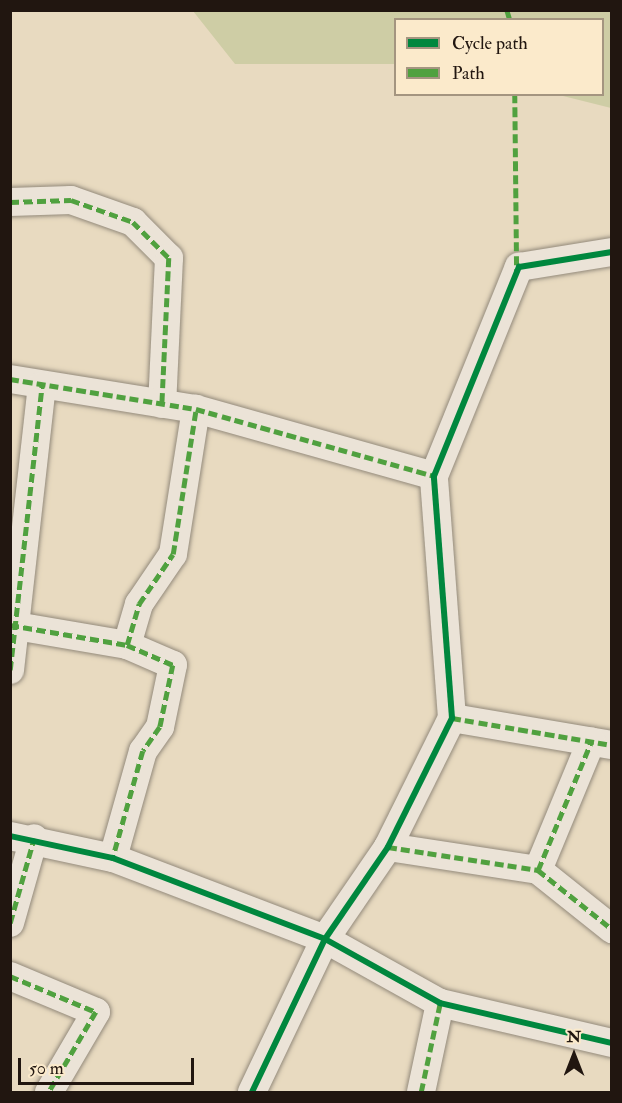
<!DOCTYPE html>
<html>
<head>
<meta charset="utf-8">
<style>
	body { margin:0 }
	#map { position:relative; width:622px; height:1103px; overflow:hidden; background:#e8dac0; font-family:"IM FELL Double Pica",serif }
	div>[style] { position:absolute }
	.green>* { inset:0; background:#cecda5 }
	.roads { filter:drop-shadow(0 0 2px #938a7b) drop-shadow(0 0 2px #938a7b) }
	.minor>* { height:28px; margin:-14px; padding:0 14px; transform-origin:14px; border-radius:14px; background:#ebe3d7 }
	.quiet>* { height:4.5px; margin-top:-2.25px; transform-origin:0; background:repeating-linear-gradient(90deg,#50a13f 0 9px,transparent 0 13.5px) }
	.cycleway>* { height:6px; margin:-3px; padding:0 3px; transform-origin:3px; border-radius:3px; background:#00873e }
	span { translate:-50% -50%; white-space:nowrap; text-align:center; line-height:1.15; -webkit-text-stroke:5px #fbeacb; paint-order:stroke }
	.frame { position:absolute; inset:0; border:12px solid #211610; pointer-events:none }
	.legend { position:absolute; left:394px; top:18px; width:210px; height:78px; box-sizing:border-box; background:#fbeacb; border:2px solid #a49580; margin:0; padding:8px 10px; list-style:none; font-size:18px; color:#211610 }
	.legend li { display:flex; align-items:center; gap:12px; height:30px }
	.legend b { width:30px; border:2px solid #a49580 }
	.north { position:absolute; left:544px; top:1025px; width:60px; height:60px; -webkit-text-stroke:4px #fbeacb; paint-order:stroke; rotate:0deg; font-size:16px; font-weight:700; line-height:24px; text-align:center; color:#211610 }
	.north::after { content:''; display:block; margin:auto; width:21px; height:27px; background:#211610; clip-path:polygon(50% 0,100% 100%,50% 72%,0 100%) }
	.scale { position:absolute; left:18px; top:1058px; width:176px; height:27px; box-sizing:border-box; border:3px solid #211610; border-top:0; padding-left:8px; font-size:18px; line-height:21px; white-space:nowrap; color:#211610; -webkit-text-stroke:4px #fbeacb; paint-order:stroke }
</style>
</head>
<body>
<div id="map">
	<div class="green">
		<i style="clip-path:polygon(193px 11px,611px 11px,611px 108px,559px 95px,602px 94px,602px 20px,396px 20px,395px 64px,235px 64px)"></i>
	</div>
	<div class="roads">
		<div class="minor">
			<i style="left:10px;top:202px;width:61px;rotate:-1.9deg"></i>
			<i style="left:71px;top:200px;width:66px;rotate:19.5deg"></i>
			<i style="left:133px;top:222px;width:51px;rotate:45deg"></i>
			<i style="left:169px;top:258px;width:146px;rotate:92.7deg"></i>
			<i style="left:10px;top:379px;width:188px;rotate:9.2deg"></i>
			<i style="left:196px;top:409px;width:247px;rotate:15.7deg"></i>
			<i style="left:10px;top:625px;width:119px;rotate:9.7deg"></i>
			<i style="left:127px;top:645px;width:50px;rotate:23.5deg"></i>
			<i style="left:173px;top:665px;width:63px;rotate:101.8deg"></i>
			<i style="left:160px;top:727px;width:29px;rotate:125deg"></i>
			<i style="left:143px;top:751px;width:111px;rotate:105.7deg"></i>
			<i style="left:127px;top:645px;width:43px;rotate:-73.7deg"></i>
			<i style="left:139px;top:604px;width:60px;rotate:-55.8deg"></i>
			<i style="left:173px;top:554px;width:147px;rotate:-81deg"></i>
			<i style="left:10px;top:670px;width:286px;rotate:-83.6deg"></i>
			<i style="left:452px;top:718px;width:162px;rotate:9.6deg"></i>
			<i style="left:10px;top:836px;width:105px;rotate:12.1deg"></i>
			<i style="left:113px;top:858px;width:227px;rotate:20.9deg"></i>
			<i style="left:325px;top:939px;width:132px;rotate:29.1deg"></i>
			<i style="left:440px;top:1003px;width:177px;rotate:13.1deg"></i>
			<i style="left:388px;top:847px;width:152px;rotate:8.7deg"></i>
			<i style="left:538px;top:870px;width:95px;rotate:38.6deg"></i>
			<i style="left:538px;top:870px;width:139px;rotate:-67.5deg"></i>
			<i style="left:10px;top:923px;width:88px;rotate:-74.2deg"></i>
			<i style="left:10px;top:976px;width:93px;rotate:22.7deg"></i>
			<i style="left:96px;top:1012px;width:93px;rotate:120.4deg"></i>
			<i style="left:252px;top:1092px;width:170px;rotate:-64.5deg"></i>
			<i style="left:325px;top:939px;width:112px;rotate:-55.6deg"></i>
			<i style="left:388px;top:847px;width:144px;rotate:-63.6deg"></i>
			<i style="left:452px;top:718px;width:243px;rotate:-94.3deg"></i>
			<i style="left:434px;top:476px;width:226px;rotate:-67.9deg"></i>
			<i style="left:519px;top:267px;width:94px;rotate:-9.2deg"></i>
			<i style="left:421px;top:1092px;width:91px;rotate:-77.9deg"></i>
		</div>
	</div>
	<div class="quiet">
		<i style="left:507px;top:10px;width:10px;rotate:73deg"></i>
		<i style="left:515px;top:94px;width:177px;rotate:89.4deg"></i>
		<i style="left:10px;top:202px;width:61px;rotate:-1.9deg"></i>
		<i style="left:71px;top:200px;width:66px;rotate:19.5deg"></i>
		<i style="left:133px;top:222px;width:51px;rotate:45deg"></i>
		<i style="left:169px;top:258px;width:146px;rotate:92.7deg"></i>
		<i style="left:10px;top:379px;width:188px;rotate:9.2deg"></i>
		<i style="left:196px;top:409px;width:247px;rotate:15.7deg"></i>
		<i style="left:10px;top:625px;width:119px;rotate:9.7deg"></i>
		<i style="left:127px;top:645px;width:50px;rotate:23.5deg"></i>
		<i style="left:173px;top:665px;width:63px;rotate:101.8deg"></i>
		<i style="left:160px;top:727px;width:29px;rotate:125deg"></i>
		<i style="left:143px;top:751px;width:111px;rotate:105.7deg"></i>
		<i style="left:127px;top:645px;width:43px;rotate:-73.7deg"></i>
		<i style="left:139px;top:604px;width:60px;rotate:-55.8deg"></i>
		<i style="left:173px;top:554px;width:147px;rotate:-81deg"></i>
		<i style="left:10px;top:670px;width:286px;rotate:-83.6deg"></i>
		<i style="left:452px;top:718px;width:162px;rotate:9.6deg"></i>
		<i style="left:388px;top:847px;width:152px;rotate:8.7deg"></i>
		<i style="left:538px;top:870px;width:95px;rotate:38.6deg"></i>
		<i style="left:538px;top:870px;width:139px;rotate:-67.5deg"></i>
		<i style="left:10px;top:923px;width:88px;rotate:-74.2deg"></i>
		<i style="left:10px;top:976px;width:93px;rotate:22.7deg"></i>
		<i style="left:96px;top:1012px;width:93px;rotate:120.4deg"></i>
		<i style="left:421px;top:1092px;width:91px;rotate:-77.9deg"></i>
	</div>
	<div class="cycleway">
		<i style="left:10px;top:836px;width:105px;rotate:12.1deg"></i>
		<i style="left:113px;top:858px;width:227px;rotate:20.9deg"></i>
		<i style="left:325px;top:939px;width:132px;rotate:29.1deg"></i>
		<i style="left:440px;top:1003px;width:177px;rotate:13.1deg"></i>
		<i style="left:252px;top:1092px;width:170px;rotate:-64.5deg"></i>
		<i style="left:325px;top:939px;width:112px;rotate:-55.6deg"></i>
		<i style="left:388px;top:847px;width:144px;rotate:-63.6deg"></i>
		<i style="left:452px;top:718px;width:243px;rotate:-94.3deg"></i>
		<i style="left:434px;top:476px;width:226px;rotate:-67.9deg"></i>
		<i style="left:519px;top:267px;width:94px;rotate:-9.2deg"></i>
	</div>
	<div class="frame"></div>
	<ul class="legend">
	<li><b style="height:8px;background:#00873e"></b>Cycle path</li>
	<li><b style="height:8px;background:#50a13f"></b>Path</li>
	</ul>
	<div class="north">N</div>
	<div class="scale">50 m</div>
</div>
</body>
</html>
